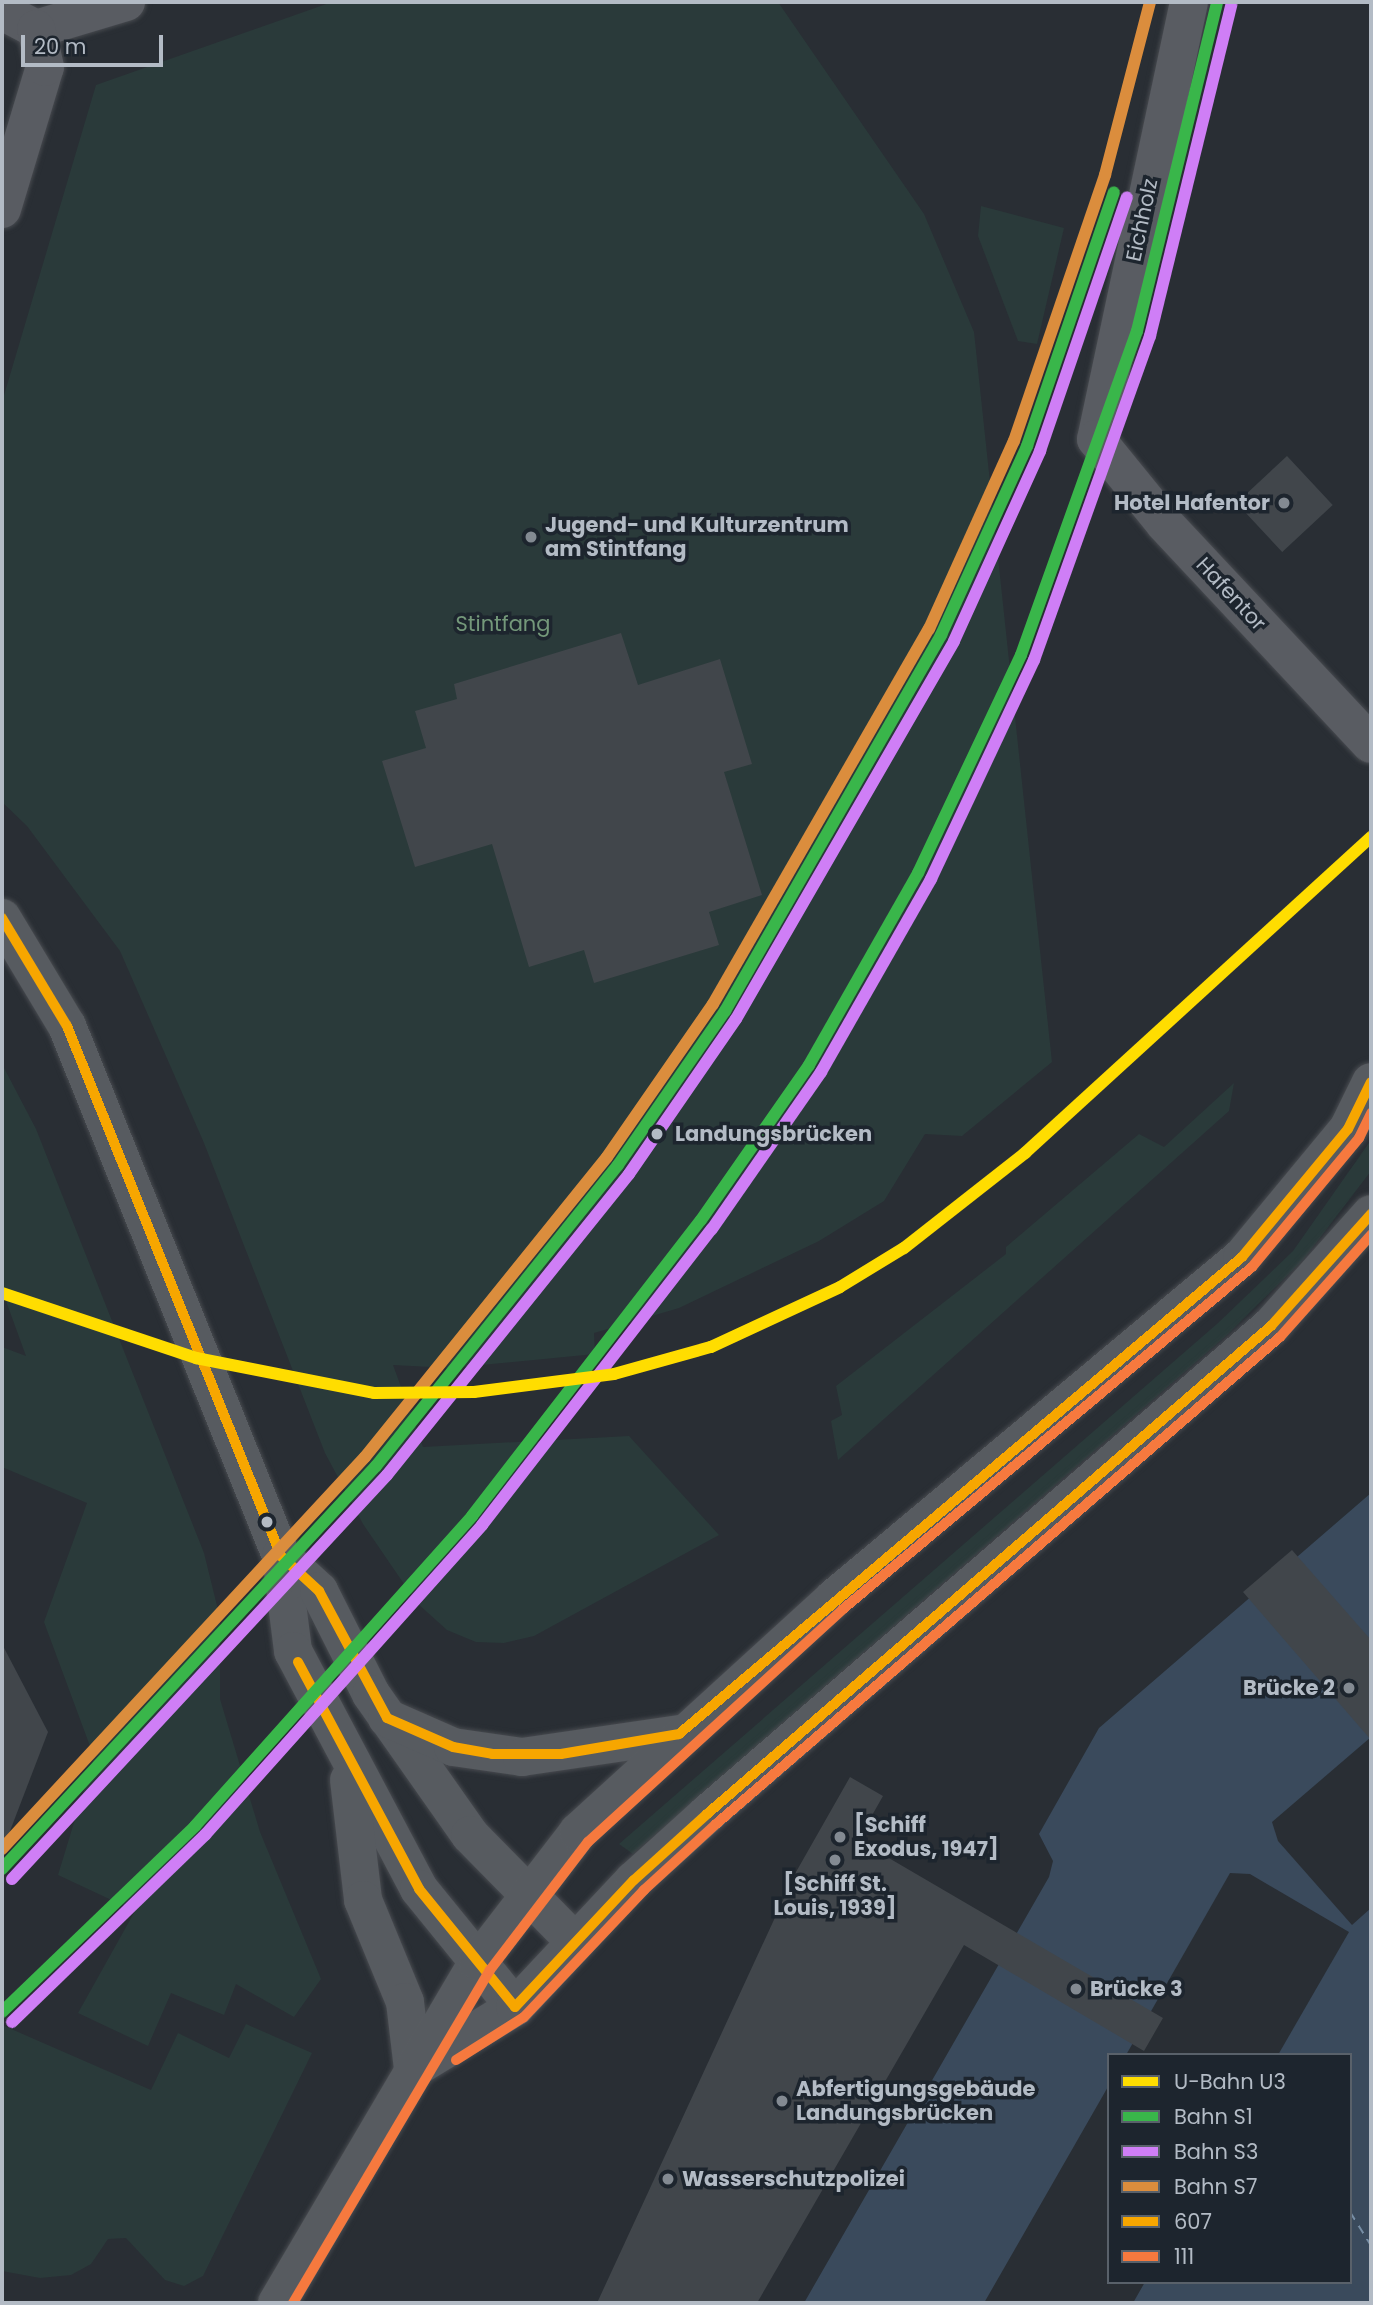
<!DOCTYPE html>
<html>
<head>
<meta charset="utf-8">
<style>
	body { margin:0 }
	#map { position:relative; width:1373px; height:2305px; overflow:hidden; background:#292e34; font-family:Poppins,sans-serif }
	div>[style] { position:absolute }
	.green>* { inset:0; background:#2a3a3a }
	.water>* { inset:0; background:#3a4a5c }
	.pier>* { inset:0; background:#292e34 }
	.ferry>* { height:2px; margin-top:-1px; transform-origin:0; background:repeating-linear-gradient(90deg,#778ea5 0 9px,transparent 0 16px) }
	.building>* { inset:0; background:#41464b; transform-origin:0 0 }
	.roads { filter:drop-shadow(0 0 2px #474a4f) drop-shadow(0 0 2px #474a4f) }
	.street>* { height:38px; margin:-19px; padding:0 19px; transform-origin:19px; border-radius:19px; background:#595c62 }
	.secondary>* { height:38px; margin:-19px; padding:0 19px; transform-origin:19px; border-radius:19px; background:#575b60 }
	.bus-1>* { height:10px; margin:-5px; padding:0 5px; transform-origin:5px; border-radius:5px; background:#f7a600 }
	.bus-2>* { height:10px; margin:-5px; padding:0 5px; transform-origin:5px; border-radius:5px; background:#f6793e }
	.rail-1>* { height:12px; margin:-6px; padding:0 6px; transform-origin:6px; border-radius:6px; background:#39b64a }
	.rail-2>* { height:12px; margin:-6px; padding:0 6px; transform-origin:6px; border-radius:6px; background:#cf7ef6 }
	.rail-3>* { height:12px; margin:-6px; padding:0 6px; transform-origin:6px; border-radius:6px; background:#db8d3d }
	.metro-1>* { height:12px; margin:-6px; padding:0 6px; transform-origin:6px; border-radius:6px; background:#fd0 }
	.dots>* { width:19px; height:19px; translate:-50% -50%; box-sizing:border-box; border:4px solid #1d252e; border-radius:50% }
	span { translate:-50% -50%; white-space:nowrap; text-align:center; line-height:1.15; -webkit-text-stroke:7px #1d252e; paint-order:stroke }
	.street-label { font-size:21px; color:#b3bbc5 }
	.poi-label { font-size:21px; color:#b3bbc5; font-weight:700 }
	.right { translate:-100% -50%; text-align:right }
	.left { translate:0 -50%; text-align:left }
	.park-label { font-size:21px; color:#74987a }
	.stop-label { font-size:21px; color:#b3bbc5; font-weight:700 }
	.frame { position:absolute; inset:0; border:4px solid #b3bbc5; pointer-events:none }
	.legend { position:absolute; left:1107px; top:2053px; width:245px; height:231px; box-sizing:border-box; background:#1d252e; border:2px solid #59616a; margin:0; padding:9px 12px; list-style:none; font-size:21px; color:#b3bbc5 }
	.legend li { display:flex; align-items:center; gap:14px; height:35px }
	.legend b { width:35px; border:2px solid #59616a }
	.scale { position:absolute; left:21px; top:35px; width:142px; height:32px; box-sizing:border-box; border:4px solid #b3bbc5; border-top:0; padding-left:9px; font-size:21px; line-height:24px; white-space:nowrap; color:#b3bbc5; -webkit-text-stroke:5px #1d252e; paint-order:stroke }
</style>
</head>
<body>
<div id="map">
	<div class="green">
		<i style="clip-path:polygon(332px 2px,778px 2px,924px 214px,974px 332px,1031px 867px,1052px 1062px,962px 1136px,925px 1134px,884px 1201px,819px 1241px,679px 1308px,594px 1333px,595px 1354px,450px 1368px,393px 1365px,423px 1447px,629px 1436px,719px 1535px,534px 1636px,504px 1643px,476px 1642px,447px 1630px,417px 1603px,363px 1524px,325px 1453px,204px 1143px,120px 951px,27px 826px,2px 802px,2px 402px,96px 85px)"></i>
		<i style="clip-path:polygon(981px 206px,1064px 228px,1037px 344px,1018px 341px,978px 236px)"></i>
		<i style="clip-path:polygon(2px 1064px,36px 1129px,204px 1553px,220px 1618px,220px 1699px,260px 1832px,321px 1979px,294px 2017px,236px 1984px,224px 2015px,171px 1993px,148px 2046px,78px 2013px,135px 1911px,58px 1875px,94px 1757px,44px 1622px,87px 1503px,2px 1467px,2px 1347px,26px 1356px,2px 1290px)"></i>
		<i style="clip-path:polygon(1234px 1083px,1229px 1111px,838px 1460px,831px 1421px,842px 1415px,836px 1386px,1006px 1254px,1006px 1247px,1139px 1134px,1164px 1147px)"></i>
		<i style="clip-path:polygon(1371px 1140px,1371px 1171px,1303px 1260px,1228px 1334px,633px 1854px,619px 1844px,1218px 1323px,1293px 1251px)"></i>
		<i style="clip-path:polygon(246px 2024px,312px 2053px,203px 2276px,184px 2286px,165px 2280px,126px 2238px,108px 2239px,91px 2264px,71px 2275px,40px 2278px,2px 2271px,2px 2025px,151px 2090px,178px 2033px,229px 2058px)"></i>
	</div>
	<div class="water">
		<i style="clip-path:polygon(evenodd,1371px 1493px,1371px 2303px,804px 2303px,1049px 1877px,1053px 1861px,1039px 1834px,1099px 1728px,1371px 1493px,1109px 2055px,1350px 2055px,1350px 2282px,1109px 2282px,1109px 2055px)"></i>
	</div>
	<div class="pier">
		<i style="clip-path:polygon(1371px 1737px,1371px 1908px,1352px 1925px,1278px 1841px,1272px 1822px)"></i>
		<i style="clip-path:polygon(1230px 1873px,1250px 1874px,1349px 1932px,1278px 2055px,1126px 2055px)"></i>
		<i style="clip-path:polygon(1109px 2085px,1109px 2282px,1145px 2282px,1133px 2303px,984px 2303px)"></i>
	</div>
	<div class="ferry">
		<i style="left:1350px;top:2212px;width:39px;rotate:58deg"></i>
	</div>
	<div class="building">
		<i style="left:1287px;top:456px;width:67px;height:69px;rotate:47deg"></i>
		<i style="clip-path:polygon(621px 633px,638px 685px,720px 659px,752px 764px,724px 772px,762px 895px,709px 912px,719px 945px,594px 983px,584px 950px,529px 967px,492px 844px,415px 867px,382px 761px,426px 748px,415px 711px,457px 699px,454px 684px)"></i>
		<i style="clip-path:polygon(1292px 1550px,1371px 1640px,1371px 1740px,1243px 1592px)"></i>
		<i style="clip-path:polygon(2px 1644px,48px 1732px,5px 1844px,2px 1843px)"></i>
		<i style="clip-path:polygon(850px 1777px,883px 1796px,858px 1840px,1163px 2018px,1144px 2051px,964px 1945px,757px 2303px,597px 2303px,796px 1872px)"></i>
	</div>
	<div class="roads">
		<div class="street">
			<i style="left:1189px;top:2px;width:447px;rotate:102deg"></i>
			<i style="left:1096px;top:439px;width:109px;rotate:50.9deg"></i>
			<i style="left:1165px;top:524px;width:301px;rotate:46.9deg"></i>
			<i style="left:2px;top:11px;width:38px;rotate:28deg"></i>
			<i style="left:36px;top:29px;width:94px;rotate:-16.7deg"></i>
			<i style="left:2px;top:209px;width:148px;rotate:-73.2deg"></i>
			<i style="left:45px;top:67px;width:39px;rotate:-103deg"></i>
		</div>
		<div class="secondary">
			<i style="left:2px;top:918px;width:126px;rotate:59deg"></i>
			<i style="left:67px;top:1026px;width:572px;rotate:68.01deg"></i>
			<i style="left:281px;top:1556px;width:96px;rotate:82.8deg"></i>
			<i style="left:293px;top:1651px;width:269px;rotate:62.1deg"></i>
			<i style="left:419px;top:1889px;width:152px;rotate:50.9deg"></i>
			<i style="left:281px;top:1556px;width:52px;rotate:42.6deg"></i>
			<i style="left:319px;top:1591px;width:115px;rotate:63.2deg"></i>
			<i style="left:371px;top:1694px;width:172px;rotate:54.9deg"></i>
			<i style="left:470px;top:1835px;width:150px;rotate:45.5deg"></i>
			<i style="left:387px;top:1718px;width:72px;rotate:23.7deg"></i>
			<i style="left:453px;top:1747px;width:70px;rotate:8.2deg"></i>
			<i style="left:522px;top:1757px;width:159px;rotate:-8.3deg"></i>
			<i style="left:349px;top:1780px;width:121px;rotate:83.3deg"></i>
			<i style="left:363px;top:1900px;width:110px;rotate:67.6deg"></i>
			<i style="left:405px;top:2002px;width:67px;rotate:83.2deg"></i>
			<i style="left:418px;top:2066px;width:114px;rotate:-31.3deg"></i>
			<i style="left:515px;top:2007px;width:174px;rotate:-46.9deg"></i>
			<i style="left:634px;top:1880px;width:98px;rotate:-42.1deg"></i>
			<i style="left:707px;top:1814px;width:746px;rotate:-40.87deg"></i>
			<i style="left:1271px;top:1326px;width:150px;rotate:-48.2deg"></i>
			<i style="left:277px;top:2303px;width:396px;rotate:-59.5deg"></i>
			<i style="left:478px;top:1962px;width:164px;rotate:-52.4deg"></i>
			<i style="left:578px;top:1832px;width:347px;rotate:-42.4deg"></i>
			<i style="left:834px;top:1598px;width:532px;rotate:-39.89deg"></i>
			<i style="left:1242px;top:1257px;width:166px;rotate:-50.4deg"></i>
			<i style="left:1348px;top:1129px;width:52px;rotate:-63.9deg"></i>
		</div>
	</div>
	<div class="bus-1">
		<i style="left:2px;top:918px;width:126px;rotate:59deg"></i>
		<i style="left:67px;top:1026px;width:572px;rotate:68.01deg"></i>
		<i style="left:281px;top:1556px;width:52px;rotate:42.6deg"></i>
		<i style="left:319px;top:1591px;width:144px;rotate:61.8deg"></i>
		<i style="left:387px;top:1718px;width:72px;rotate:23.7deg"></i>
		<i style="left:453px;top:1747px;width:40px;rotate:10deg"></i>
		<i style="left:492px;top:1754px;width:69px"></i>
		<i style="left:561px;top:1754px;width:120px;rotate:-9.6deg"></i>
		<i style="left:679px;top:1734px;width:738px;rotate:-40.27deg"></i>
		<i style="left:1242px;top:1257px;width:166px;rotate:-50.4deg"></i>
		<i style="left:1348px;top:1129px;width:52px;rotate:-63.9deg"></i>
		<i style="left:298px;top:1662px;width:257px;rotate:61.9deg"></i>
		<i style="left:419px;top:1889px;width:152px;rotate:50.9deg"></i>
		<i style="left:515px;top:2007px;width:174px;rotate:-46.9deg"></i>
		<i style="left:634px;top:1880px;width:98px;rotate:-42.1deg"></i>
		<i style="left:707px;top:1814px;width:746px;rotate:-40.87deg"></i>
		<i style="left:1271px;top:1326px;width:150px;rotate:-48.2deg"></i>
	</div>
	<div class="bus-2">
		<i style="left:456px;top:2060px;width:80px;rotate:-32.3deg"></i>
		<i style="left:524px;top:2017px;width:175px;rotate:-46.6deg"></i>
		<i style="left:644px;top:1890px;width:98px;rotate:-42.5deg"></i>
		<i style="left:716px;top:1824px;width:745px;rotate:-40.81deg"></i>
		<i style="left:1280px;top:1337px;width:137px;rotate:-48.3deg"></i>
		<i style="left:293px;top:2303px;width:387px;rotate:-59.4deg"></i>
		<i style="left:490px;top:1970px;width:161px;rotate:-52.6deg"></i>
		<i style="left:588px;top:1842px;width:345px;rotate:-42.4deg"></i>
		<i style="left:843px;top:1609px;width:533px;rotate:-39.9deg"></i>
		<i style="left:1252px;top:1267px;width:168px;rotate:-50.3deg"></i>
		<i style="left:1359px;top:1138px;width:28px;rotate:-64deg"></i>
	</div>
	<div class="rail-1">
		<i style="left:2px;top:1869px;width:550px;rotate:-47.14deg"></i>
		<i style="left:376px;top:1466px;width:386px;rotate:-51.2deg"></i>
		<i style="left:618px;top:1165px;width:188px;rotate:-55.2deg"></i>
		<i style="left:725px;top:1011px;width:434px;rotate:-60.1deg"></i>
		<i style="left:941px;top:635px;width:208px;rotate:-65.5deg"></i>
		<i style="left:1027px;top:446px;width:268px;rotate:-71.1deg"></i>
		<i style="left:2px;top:2012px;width:268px;rotate:-43.9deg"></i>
		<i style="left:195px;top:1826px;width:416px;rotate:-48.2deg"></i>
		<i style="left:472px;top:1516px;width:374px;rotate:-52.3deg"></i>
		<i style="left:701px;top:1220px;width:189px;rotate:-55.1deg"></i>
		<i style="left:809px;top:1065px;width:221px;rotate:-60.4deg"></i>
		<i style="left:918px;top:873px;width:241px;rotate:-64.7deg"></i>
		<i style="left:1021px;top:655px;width:344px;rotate:-70.3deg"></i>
		<i style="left:1137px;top:331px;width:339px;rotate:-76.3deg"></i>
	</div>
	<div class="rail-2">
		<i style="left:12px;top:1879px;width:551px;rotate:-47.13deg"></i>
		<i style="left:387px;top:1475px;width:386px;rotate:-51.2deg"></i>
		<i style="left:629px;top:1174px;width:188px;rotate:-55.4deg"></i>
		<i style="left:736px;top:1019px;width:436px;rotate:-60deg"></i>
		<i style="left:954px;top:641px;width:209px;rotate:-65.6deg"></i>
		<i style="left:1040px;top:451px;width:268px;rotate:-71.1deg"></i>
		<i style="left:12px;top:2022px;width:269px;rotate:-44.1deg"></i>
		<i style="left:205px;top:1835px;width:416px;rotate:-48.2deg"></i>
		<i style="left:482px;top:1525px;width:375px;rotate:-52.2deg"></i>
		<i style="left:712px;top:1229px;width:191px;rotate:-55.2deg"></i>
		<i style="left:821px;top:1072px;width:222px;rotate:-60.3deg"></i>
		<i style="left:931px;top:879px;width:242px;rotate:-64.8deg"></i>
		<i style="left:1034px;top:660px;width:344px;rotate:-70.3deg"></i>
		<i style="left:1150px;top:336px;width:341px;rotate:-76.2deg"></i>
	</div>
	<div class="rail-3">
		<i style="left:2px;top:1849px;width:534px;rotate:-47.2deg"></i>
		<i style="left:365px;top:1457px;width:385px;rotate:-51.1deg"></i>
		<i style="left:607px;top:1157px;width:186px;rotate:-55.3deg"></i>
		<i style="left:713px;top:1004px;width:433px;rotate:-60.1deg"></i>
		<i style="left:929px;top:629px;width:206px;rotate:-65.7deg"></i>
		<i style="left:1014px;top:441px;width:281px;rotate:-71.1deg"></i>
		<i style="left:1105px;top:175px;width:179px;rotate:-75.4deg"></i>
	</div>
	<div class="metro-1">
		<i style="left:2px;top:1293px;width:205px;rotate:18.5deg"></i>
		<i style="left:196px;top:1358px;width:181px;rotate:11.1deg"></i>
		<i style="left:374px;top:1393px;width:100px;rotate:-0.6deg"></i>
		<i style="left:474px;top:1392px;width:141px;rotate:-7.3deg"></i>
		<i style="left:614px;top:1374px;width:101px;rotate:-15.6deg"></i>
		<i style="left:711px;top:1347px;width:142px;rotate:-24.9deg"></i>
		<i style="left:840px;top:1287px;width:75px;rotate:-31.4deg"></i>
		<i style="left:904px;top:1248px;width:154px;rotate:-38.1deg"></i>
		<i style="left:1025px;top:1153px;width:469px;rotate:-42.4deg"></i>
	</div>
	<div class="dots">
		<i style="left:1284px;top:503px;background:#838a92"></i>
		<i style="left:531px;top:537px;background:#838a92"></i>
		<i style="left:657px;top:1134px;background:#b3bbc5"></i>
		<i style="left:267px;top:1522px;background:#b3bbc5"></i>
		<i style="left:1349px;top:1688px;background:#838a92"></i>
		<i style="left:840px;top:1837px;background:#838a92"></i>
		<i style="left:835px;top:1860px;background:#838a92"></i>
		<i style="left:1076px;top:1989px;background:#838a92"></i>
		<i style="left:782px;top:2101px;background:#838a92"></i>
		<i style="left:668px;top:2179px;background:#838a92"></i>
	</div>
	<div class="street-label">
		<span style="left:1142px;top:220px;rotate:-78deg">Eichholz</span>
		<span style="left:1231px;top:594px;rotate:47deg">Hafentor</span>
	</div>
	<div class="poi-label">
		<span class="right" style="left:1270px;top:503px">Hotel Hafentor</span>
		<span class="left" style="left:545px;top:537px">Jugend- und Kulturzentrum<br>am Stintfang</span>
		<span class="right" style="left:1335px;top:1688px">Brücke 2</span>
		<span class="left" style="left:854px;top:1837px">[Schiff<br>Exodus, 1947]</span>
		<span style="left:835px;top:1896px">[Schiff St.<br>Louis, 1939]</span>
		<span class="left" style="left:1090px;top:1989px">Brücke 3</span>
		<span class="left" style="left:796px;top:2101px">Abfertigungsgebäude<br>Landungsbrücken</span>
		<span class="left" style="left:682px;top:2179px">Wasserschutzpolizei</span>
	</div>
	<div class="park-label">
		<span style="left:503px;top:624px">Stintfang</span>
	</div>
	<div class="stop-label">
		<span class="left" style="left:675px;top:1134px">Landungsbrücken</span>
	</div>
	<div class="frame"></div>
	<ul class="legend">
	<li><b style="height:9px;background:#fd0"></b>U-Bahn U3</li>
	<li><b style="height:9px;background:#39b64a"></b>Bahn S1</li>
	<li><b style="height:9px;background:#cf7ef6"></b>Bahn S3</li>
	<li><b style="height:9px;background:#db8d3d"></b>Bahn S7</li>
	<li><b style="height:9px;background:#f7a600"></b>607</li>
	<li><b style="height:9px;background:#f6793e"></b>111</li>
	</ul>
	<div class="scale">20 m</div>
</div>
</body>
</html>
